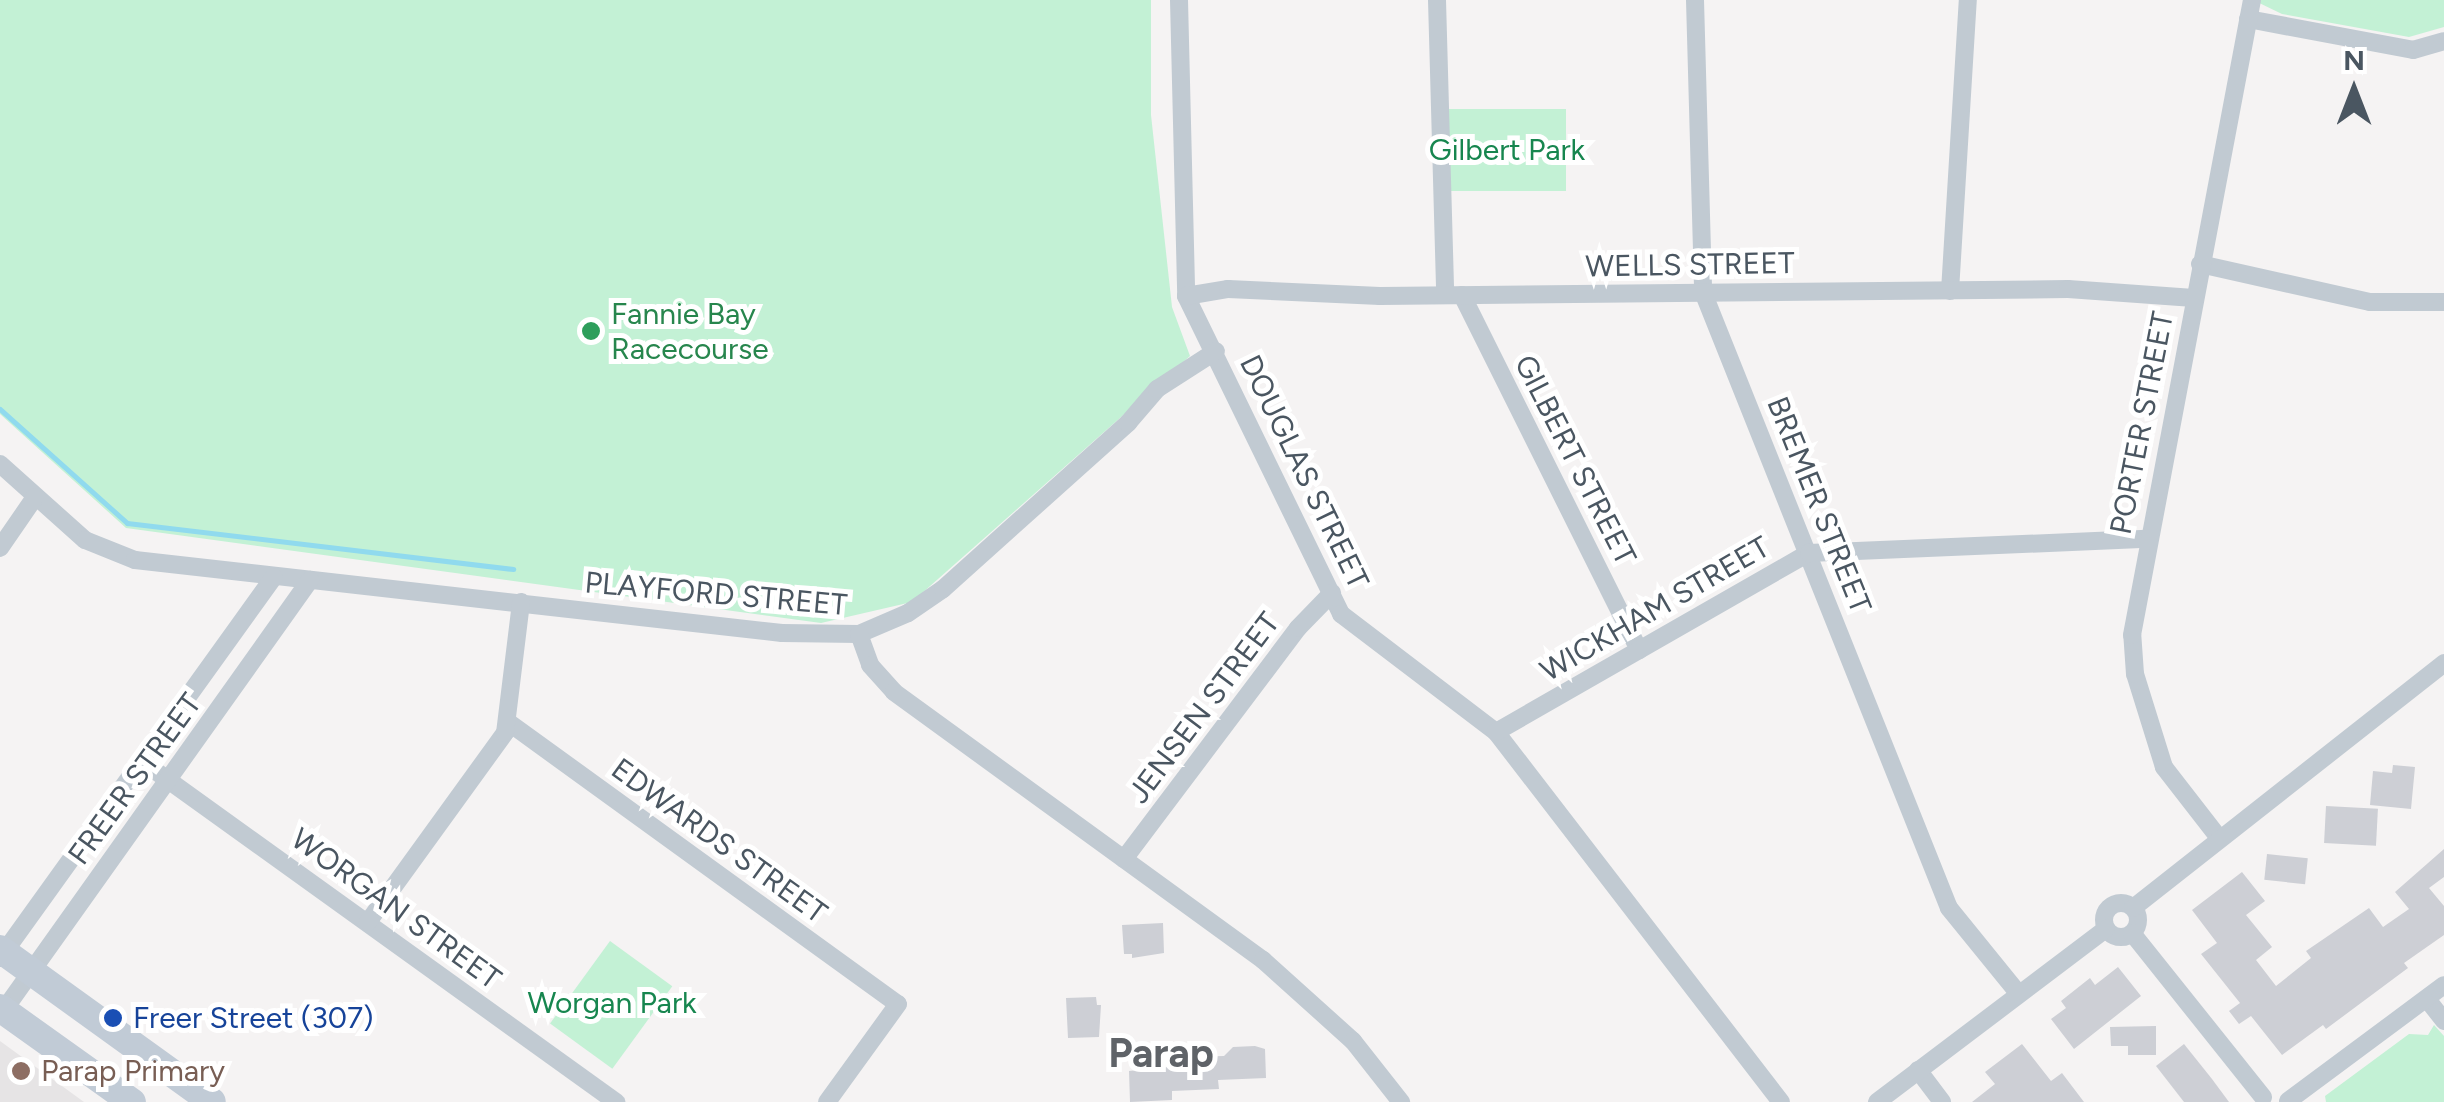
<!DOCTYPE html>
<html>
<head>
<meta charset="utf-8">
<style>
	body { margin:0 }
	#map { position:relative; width:2444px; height:1102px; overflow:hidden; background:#f5f3f3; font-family:Figtree,sans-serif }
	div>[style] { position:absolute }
	.education>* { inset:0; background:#e6e4e5 }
	.green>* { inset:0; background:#c3f1d5; transform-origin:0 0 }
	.stream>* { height:5px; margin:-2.5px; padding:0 2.5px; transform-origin:2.5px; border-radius:2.5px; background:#90daee }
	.building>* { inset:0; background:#cdcfd5; transform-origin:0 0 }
	.street>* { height:18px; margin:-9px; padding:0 9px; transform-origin:9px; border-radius:9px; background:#c1cad2 }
	.street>.ring { margin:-9px; padding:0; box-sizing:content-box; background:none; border:18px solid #c1cad2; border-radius:50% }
	.secondary>* { height:28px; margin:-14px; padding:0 14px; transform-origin:14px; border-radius:14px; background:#c1cbd6 }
	.dots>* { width:28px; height:28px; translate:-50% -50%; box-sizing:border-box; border:5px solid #fff; border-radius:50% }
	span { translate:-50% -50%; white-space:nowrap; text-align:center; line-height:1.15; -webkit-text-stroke:10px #fff; paint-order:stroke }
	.park-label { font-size:30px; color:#17864f }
	.street-label { font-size:30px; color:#4a5661 }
	.leisure-label { font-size:30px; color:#27864d }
	.left { translate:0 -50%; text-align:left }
	.transit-label { font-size:30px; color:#164399 }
	.education-label { font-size:30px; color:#785e54 }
	.district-label { font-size:40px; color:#5f6368; font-weight:700 }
	.north { position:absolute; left:2304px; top:40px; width:100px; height:100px; -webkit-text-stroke:8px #fff; paint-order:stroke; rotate:0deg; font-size:28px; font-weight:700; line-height:40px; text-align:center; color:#4a5661 }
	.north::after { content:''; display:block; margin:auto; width:35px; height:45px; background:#4a5661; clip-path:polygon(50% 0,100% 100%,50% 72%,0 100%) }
</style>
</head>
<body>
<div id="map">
	<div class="education">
		<i style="clip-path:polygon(0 1041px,84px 1102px,0 1102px)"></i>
	</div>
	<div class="green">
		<i style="clip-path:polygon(0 0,1151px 0,1151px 115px,1172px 307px,1190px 356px,912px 602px,821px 623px,126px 528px,0 414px)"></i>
		<i style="clip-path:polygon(2253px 0,2444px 0,2444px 27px,2409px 37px,2282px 14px)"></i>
		<i style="left:1448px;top:109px;width:118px;height:82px"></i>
		<i style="left:610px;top:941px;width:77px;height:102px;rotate:36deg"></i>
		<i style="clip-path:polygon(2434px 1025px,2444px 1036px,2444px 1102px,2326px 1102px,2325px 1096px,2409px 1034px,2428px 1035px)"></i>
	</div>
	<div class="stream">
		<i style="left:0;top:409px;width:171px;rotate:41.9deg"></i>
		<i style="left:127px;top:523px;width:389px;rotate:6.8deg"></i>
	</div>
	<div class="building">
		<i style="clip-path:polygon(2393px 765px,2415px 767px,2411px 809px,2370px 805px,2373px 771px,2392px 773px)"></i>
		<i style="left:2326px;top:806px;width:52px;height:37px;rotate:3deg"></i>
		<i style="clip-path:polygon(2444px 849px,2444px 877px,2429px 888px,2444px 906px,2444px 935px,2404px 963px,2408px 968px,2326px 1029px,2323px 1025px,2282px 1055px,2251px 1016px,2239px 1024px,2229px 1011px,2240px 1003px,2201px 954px,2217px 943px,2192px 910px,2242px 872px,2265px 901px,2246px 915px,2272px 947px,2256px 960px,2276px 986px,2311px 958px,2306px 951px,2369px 908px,2383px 927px,2409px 909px,2395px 892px)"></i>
		<i style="left:2267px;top:854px;width:41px;height:26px;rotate:6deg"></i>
		<i style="clip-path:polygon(1163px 923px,1164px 953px,1132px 958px,1132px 954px,1124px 954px,1122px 925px)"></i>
		<i style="clip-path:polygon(2118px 967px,2141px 996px,2074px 1049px,2051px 1019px,2066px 1008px,2061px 1001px,2090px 978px,2095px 985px)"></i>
		<i style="clip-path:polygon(1096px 997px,1097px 1005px,1101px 1005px,1099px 1037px,1068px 1038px,1066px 998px)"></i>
		<i style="clip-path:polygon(2156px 1026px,2156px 1055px,2128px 1055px,2128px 1046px,2111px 1046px,2110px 1027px)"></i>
		<i style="clip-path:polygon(2022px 1044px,2051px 1081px,2062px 1073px,2084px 1102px,1972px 1102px,1995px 1084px,1985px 1072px)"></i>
		<i style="clip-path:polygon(2184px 1044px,2212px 1079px,2229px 1102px,2184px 1102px,2156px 1066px)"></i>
		<i style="clip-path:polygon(1255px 1046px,1265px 1049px,1266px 1078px,1218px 1080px,1219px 1089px,1172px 1091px,1172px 1100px,1130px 1102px,1129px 1071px,1177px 1066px,1185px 1057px,1224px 1056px,1233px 1047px)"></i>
	</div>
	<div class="street">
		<i style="left:1179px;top:0;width:296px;rotate:88.6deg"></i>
		<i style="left:1186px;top:296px;width:354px;rotate:64deg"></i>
		<i style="left:1341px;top:614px;width:195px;rotate:37.3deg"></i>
		<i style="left:1496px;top:732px;width:467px;rotate:52.4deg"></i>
		<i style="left:1437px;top:0;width:295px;rotate:88.4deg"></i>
		<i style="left:1695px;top:0;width:292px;rotate:88.4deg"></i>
		<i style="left:1703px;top:292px;width:663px;rotate:68.23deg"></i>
		<i style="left:1949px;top:908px;width:109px;rotate:50.9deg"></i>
		<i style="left:2248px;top:19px;width:168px;rotate:10.6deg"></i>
		<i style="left:2413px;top:50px;width:32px;rotate:-16deg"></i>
		<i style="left:2200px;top:264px;width:174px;rotate:12.6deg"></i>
		<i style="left:2370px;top:302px;width:74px"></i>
		<i style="left:1950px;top:291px;width:292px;rotate:-86.5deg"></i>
		<i style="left:1462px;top:295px;width:397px;rotate:63.5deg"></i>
		<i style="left:1186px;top:296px;width:43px;rotate:-9.5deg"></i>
		<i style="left:1228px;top:289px;width:152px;rotate:2.6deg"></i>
		<i style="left:1380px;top:296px;width:688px;rotate:-0.58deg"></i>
		<i style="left:2068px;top:289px;width:126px;rotate:4.1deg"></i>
		<i style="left:0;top:464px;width:114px;rotate:41.8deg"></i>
		<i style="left:85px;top:540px;width:54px;rotate:21.8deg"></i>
		<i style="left:135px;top:560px;width:651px;rotate:6.44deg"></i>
		<i style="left:782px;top:633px;width:77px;rotate:0.7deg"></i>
		<i style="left:859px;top:634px;width:53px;rotate:-23.2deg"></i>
		<i style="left:908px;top:613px;width:42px;rotate:-34.4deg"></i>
		<i style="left:943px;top:589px;width:249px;rotate:-41.9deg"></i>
		<i style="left:1128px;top:423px;width:45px;rotate:-49.5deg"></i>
		<i style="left:1157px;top:389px;width:70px;rotate:-32.8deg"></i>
		<i style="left:0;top:548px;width:62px;rotate:-55.5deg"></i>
		<i style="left:859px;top:634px;width:33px;rotate:70deg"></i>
		<i style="left:870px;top:665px;width:36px;rotate:48deg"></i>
		<i style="left:894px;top:692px;width:456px;rotate:36deg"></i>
		<i style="left:1263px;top:960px;width:121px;rotate:42deg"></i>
		<i style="left:1353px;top:1041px;width:78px;rotate:51.8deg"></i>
		<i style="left:508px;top:722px;width:481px;rotate:35.9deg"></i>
		<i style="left:898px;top:1004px;width:121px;rotate:125.9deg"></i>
		<i style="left:1496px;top:732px;width:361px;rotate:-29.8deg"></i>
		<i style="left:1809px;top:553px;width:338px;rotate:-2.4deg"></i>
		<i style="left:143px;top:762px;width:583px;rotate:35.71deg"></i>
		<i style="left:2219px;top:838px;width:90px;rotate:-127.8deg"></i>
		<i style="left:2164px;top:767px;width:97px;rotate:-107.3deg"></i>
		<i style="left:2135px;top:674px;width:39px;rotate:-94deg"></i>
		<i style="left:2132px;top:635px;width:646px;rotate:-79.3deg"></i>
		<i style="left:1124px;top:859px;width:289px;rotate:-53deg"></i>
		<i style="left:1298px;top:628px;width:49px;rotate:-45.8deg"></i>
		<i class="ring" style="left:2104px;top:903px;width:16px;height:16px"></i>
		<i style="left:2133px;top:908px;width:396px;rotate:-38.2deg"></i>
		<i style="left:368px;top:922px;width:233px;rotate:-54.1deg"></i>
		<i style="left:505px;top:733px;width:132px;rotate:-83deg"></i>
		<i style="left:2132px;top:933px;width:210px;rotate:51.4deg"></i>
		<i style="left:0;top:958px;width:469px;rotate:-54.3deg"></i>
		<i style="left:2427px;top:999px;width:28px;rotate:52deg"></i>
		<i style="left:4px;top:1010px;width:528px;rotate:-54.56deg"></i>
		<i style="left:1918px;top:1070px;width:40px;rotate:53deg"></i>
		<i style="left:2288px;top:1101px;width:194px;rotate:-36.6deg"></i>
		<i style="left:1877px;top:1102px;width:287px;rotate:-37.1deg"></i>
	</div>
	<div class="secondary">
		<i style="left:0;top:949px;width:261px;rotate:35.8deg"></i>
		<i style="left:0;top:1008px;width:162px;rotate:35.5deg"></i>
	</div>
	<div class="dots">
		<i style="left:591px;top:331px;background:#2e9e5b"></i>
		<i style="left:113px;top:1018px;background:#1a4fb4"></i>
		<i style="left:21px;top:1071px;background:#8d6e63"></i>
	</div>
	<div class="park-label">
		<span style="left:1507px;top:150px">Gilbert Park</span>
		<span style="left:612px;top:1003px">Worgan Park</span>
	</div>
	<div class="street-label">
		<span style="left:1690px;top:265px;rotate:-1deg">WELLS STREET</span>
		<span style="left:2142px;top:423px;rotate:-79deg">PORTER STREET</span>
		<span style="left:1575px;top:460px;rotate:63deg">GILBERT STREET</span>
		<span style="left:1304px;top:472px;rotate:64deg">DOUGLAS STREET</span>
		<span style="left:1819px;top:505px;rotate:68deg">BREMER STREET</span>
		<span style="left:716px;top:594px;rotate:5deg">PLAYFORD STREET</span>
		<span style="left:1655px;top:609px;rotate:-30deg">WICKHAM STREET</span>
		<span style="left:1204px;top:708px;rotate:-53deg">JENSEN STREET</span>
		<span style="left:135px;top:779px;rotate:-54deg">FREER STREET</span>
		<span style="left:719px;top:841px;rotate:36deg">EDWARDS STREET</span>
		<span style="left:396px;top:909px;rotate:36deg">WORGAN STREET</span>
	</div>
	<div class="leisure-label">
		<span class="left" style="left:611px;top:331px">Fannie Bay<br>Racecourse</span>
	</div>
	<div class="transit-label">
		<span class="left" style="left:133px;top:1018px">Freer Street (307)</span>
	</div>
	<div class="education-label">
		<span class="left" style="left:41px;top:1071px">Parap Primary</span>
	</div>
	<div class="district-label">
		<span style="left:1161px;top:1053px">Parap</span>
	</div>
	<div class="north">N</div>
</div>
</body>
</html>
